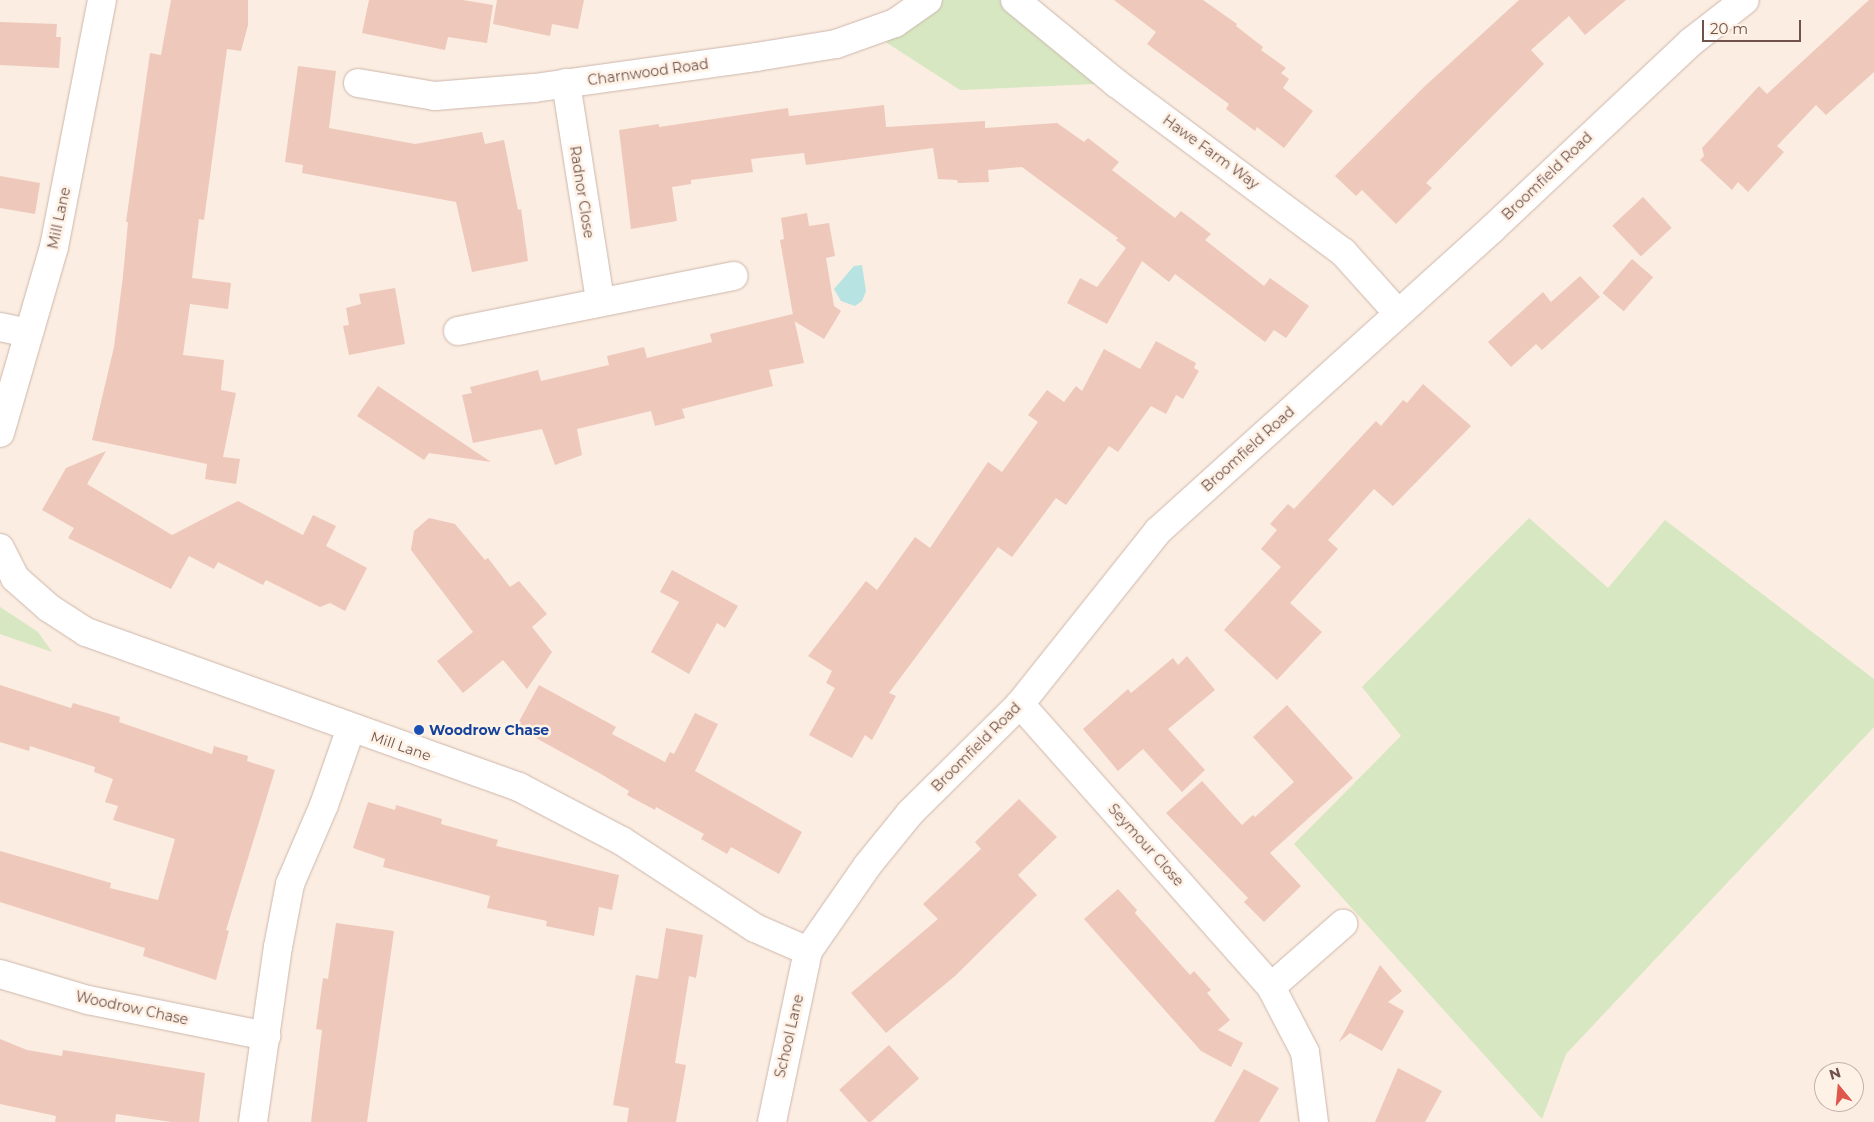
<!DOCTYPE html>
<html>
<head>
<meta charset="utf-8">
<style>
	body { margin:0 }
	#map { position:relative; width:1874px; height:1122px; overflow:hidden; background:#fbede1; font-family:Montserrat,sans-serif }
	div>[style] { position:absolute }
	.green>* { inset:0; background:#d6e7c1 }
	.water>* { inset:0; background:#b7e3e2 }
	.building>* { inset:0; background:#eec8bb; transform-origin:0 0 }
	.roads { filter:drop-shadow(0 0 1px #cdb6ac) drop-shadow(0 0 1px #cdb6ac) }
	.minor>* { height:28px; margin:-14px; padding:0 14px; transform-origin:14px; border-radius:14px; background:#fff }
	.tertiary>* { height:28px; margin:-14px; padding:0 14px; transform-origin:14px; border-radius:14px; background:#fff }
	.dots>* { width:14px; height:14px; translate:-50% -50%; box-sizing:border-box; border:2px solid #fef2e7; border-radius:50% }
	span { translate:-50% -50%; white-space:nowrap; text-align:center; line-height:1.15; -webkit-text-stroke:5px #fef2e7; paint-order:stroke }
	.street-label { font-size:14px; color:#70524a }
	.transit-label { font-size:14px; color:#164399; font-weight:700 }
	.left { translate:0 -50%; text-align:left }
	.north { position:absolute; left:1814px; top:1062px; width:50px; height:50px; box-sizing:border-box; background:#fef2e7; border:1px solid #c5b2a8; border-radius:50%; rotate:343deg; font-size:14px; font-weight:700; line-height:20px; text-align:center; color:#70524a }
	.north::after { content:''; display:block; margin:auto; width:18px; height:22px; background:#df574c; clip-path:polygon(50% 0,100% 100%,50% 72%,0 100%) }
	.scale { position:absolute; left:1702px; top:20px; width:99px; height:22px; box-sizing:border-box; border:2px solid #70524a; border-top:0; padding-left:6px; font-size:15px; line-height:18px; white-space:nowrap; color:#70524a; -webkit-text-stroke:4px #fef2e7; paint-order:stroke }
</style>
</head>
<body>
<div id="map">
	<div class="green">
		<i style="clip-path:polygon(928px 0,1015px 0,1116px 83px,960px 90px,870px 32px)"></i>
		<i style="clip-path:polygon(1529px 518px,1608px 588px,1665px 520px,1874px 679px,1874px 727px,1566px 1054px,1542px 1119px,1294px 844px,1401px 736px,1362px 687px)"></i>
		<i style="clip-path:polygon(0 607px,38px 632px,52px 652px,0 634px)"></i>
	</div>
	<div class="water">
		<i style="clip-path:polygon(862px 265px,866px 291px,862px 301px,855px 306px,841px 301px,834px 289px,854px 266px)"></i>
	</div>
	<div class="building">
		<i style="clip-path:polygon(171px 0,248px 0,248px 25px,241px 51px,227px 49px,204px 220px,199px 219px,192px 278px,231px 283px,228px 309px,190px 304px,183px 355px,224px 360px,221px 390px,236px 393px,223px 457px,240px 459px,236px 484px,205px 479px,207px 464px,92px 440px,114px 347px,123px 276px,128px 222px,126px 222px,150px 53px,161px 55px)"></i>
		<i style="clip-path:polygon(369px 0,463px 0,493px 5px,487px 43px,448px 37px,445px 50px,362px 33px)"></i>
		<i style="clip-path:polygon(497px 0,584px 0,578px 29px,552px 24px,550px 36px,493px 24px)"></i>
		<i style="clip-path:polygon(1114px 0,1203px 0,1237px 24px,1236px 26px,1263px 47px,1261px 50px,1286px 68px,1281px 73px,1289px 79px,1283px 88px,1313px 111px,1284px 148px,1257px 127px,1255px 131px,1226px 109px,1229px 104px,1147px 44px,1156px 32px)"></i>
		<i style="clip-path:polygon(1519px 0,1626px 0,1585px 35px,1569px 16px,1531px 50px,1544px 64px,1426px 183px,1432px 188px,1396px 224px,1362px 190px,1356px 196px,1335px 176px,1424px 87px)"></i>
		<i style="clip-path:polygon(1869px 0,1874px 0,1874px 72px,1826px 115px,1816px 105px,1777px 146px,1784px 152px,1748px 192px,1738px 182px,1732px 190px,1700px 160px,1704px 156px,1702px 148px,1759px 86px,1767px 94px)"></i>
		<i style="clip-path:polygon(0 22px,57px 24px,56px 37px,61px 37px,59px 68px,0 65px)"></i>
		<i style="clip-path:polygon(298px 66px,336px 71px,329px 128px,415px 144px,482px 132px,485px 144px,504px 140px,518px 210px,521px 209px,528px 261px,472px 272px,456px 202px,302px 173px,303px 165px,285px 162px)"></i>
		<i style="clip-path:polygon(884px 105px,886px 127px,985px 121px,985px 128px,1057px 123px,1084px 142px,1088px 138px,1119px 162px,1112px 170px,1175px 218px,1181px 211px,1211px 234px,1205px 240px,1264px 286px,1270px 278px,1309px 306px,1286px 338px,1274px 330px,1265px 342px,1175px 274px,1169px 282px,1142px 261px,1107px 324px,1067px 303px,1080px 278px,1097px 287px,1126px 248px,1116px 240px,1118px 238px,1022px 167px,988px 170px,989px 182px,958px 183px,957px 180px,938px 179px,933px 148px,806px 165px,804px 153px,751px 159px,753px 172px,691px 180px,691px 184px,672px 187px,677px 221px,631px 229px,619px 130px,659px 124px,659px 127px,788px 108px,789px 116px)"></i>
		<i style="clip-path:polygon(0 176px,40px 183px,35px 214px,0 208px)"></i>
		<i style="left:1643px;top:197px;width:42px;height:42px;rotate:47deg"></i>
		<i style="clip-path:polygon(807px 213px,809px 226px,829px 223px,835px 256px,826px 258px,834px 306px,841px 311px,824px 339px,794px 321px,780px 240px,784px 239px,781px 218px)"></i>
		<i style="left:1632px;top:259px;width:28px;height:45px;rotate:41deg"></i>
		<i style="clip-path:polygon(1580px 276px,1600px 297px,1542px 350px,1536px 344px,1511px 367px,1488px 342px,1543px 292px,1551px 302px)"></i>
		<i style="clip-path:polygon(395px 288px,405px 344px,349px 355px,343px 326px,349px 325px,346px 308px,361px 304px,359px 294px)"></i>
		<i style="clip-path:polygon(793px 314px,804px 363px,769px 370px,773px 386px,682px 409px,685px 418px,655px 426px,651px 411px,577px 429px,582px 455px,555px 465px,542px 429px,473px 443px,462px 395px,472px 393px,470px 387px,538px 370px,541px 381px,609px 365px,607px 356px,644px 347px,647px 358px,712px 342px,710px 334px)"></i>
		<i style="clip-path:polygon(1156px 341px,1196px 363px,1194px 368px,1199px 371px,1183px 399px,1176px 395px,1166px 414px,1151px 406px,1118px 452px,1109px 446px,1066px 505px,1056px 498px,1012px 557px,998px 547px,889px 693px,896px 696px,872px 740px,865px 735px,852px 758px,809px 735px,835px 688px,826px 683px,832px 671px,808px 656px,866px 581px,877px 590px,915px 537px,930px 548px,988px 462px,1002px 472px,1038px 422px,1028px 415px,1047px 390px,1064px 402px,1076px 386px,1082px 391px,1104px 349px,1140px 369px)"></i>
		<i style="clip-path:polygon(1423px 384px,1471px 426px,1393px 506px,1374px 489px,1328px 540px,1338px 549px,1290px 603px,1322px 632px,1277px 680px,1224px 630px,1281px 567px,1261px 549px,1277px 530px,1270px 524px,1288px 504px,1294px 509px,1376px 421px,1381px 426px,1403px 400px,1407px 403px)"></i>
		<i style="clip-path:polygon(378px 386px,491px 462px,429px 453px,424px 460px,357px 416px)"></i>
		<i style="clip-path:polygon(106px 451px,87px 484px,172px 535px,238px 501px,303px 535px,313px 515px,336px 526px,326px 546px,367px 568px,345px 611px,330px 603px,320px 607px,266px 580px,263px 585px,218px 562px,214px 569px,189px 556px,171px 589px,68px 538px,74px 528px,42px 510px,66px 468px)"></i>
		<i style="clip-path:polygon(429px 518px,455px 524px,485px 560px,488px 558px,510px 587px,519px 581px,547px 614px,532px 627px,552px 652px,527px 689px,503px 660px,463px 693px,437px 661px,473px 632px,411px 550px,414px 531px)"></i>
		<i style="clip-path:polygon(672px 570px,738px 606px,725px 628px,717px 623px,689px 674px,651px 652px,679px 602px,660px 592px)"></i>
		<i style="clip-path:polygon(1187px 656px,1215px 690px,1168px 729px,1205px 770px,1182px 792px,1143px 749px,1118px 771px,1083px 729px,1128px 689px,1131px 693px,1173px 658px,1178px 665px)"></i>
		<i style="clip-path:polygon(0 685px,71px 708px,73px 703px,120px 717px,119px 722px,212px 754px,214px 746px,248px 756px,247px 761px,275px 770px,226px 930px,229px 931px,216px 980px,143px 956px,145px 948px,0 902px,0 851px,111px 883px,110px 888px,158px 900px,175px 839px,113px 820px,118px 806px,105px 802px,113px 779px,94px 772px,95px 767px,30px 746px,29px 751px,0 742px)"></i>
		<i style="clip-path:polygon(539px 685px,616px 727px,612px 734px,665px 762px,670px 752px,674px 754px,695px 713px,718px 724px,695px 771px,802px 832px,779px 874px,731px 847px,727px 854px,701px 839px,704px 834px,656px 807px,655px 810px,627px 795px,629px 791px,601px 774px,516px 727px)"></i>
		<i style="clip-path:polygon(1287px 705px,1353px 778px,1270px 853px,1301px 886px,1264px 922px,1244px 902px,1248px 898px,1166px 813px,1202px 781px,1242px 825px,1253px 815px,1255px 817px,1294px 782px,1253px 737px)"></i>
		<i style="clip-path:polygon(1019px 799px,1057px 837px,1018px 875px,1037px 895px,955px 976px,886px 1033px,851px 993px,938px 919px,923px 904px,981px 849px,975px 842px)"></i>
		<i style="clip-path:polygon(368px 802px,395px 810px,396px 805px,442px 819px,441px 824px,498px 840px,496px 846px,619px 875px,612px 910px,599px 907px,594px 936px,546px 926px,547px 921px,487px 908px,490px 896px,383px 867px,385px 859px,353px 848px)"></i>
		<i style="clip-path:polygon(1118px 889px,1137px 910px,1135px 913px,1190px 975px,1194px 971px,1211px 990px,1207px 993px,1230px 1020px,1218px 1030px,1243px 1043px,1231px 1067px,1201px 1051px,1084px 919px)"></i>
		<i style="clip-path:polygon(336px 923px,394px 931px,367px 1122px,311px 1122px,322px 1030px,316px 1029px,323px 978px,328px 979px)"></i>
		<i style="clip-path:polygon(666px 928px,703px 935px,696px 978px,689px 976px,675px 1063px,686px 1065px,676px 1122px,627px 1122px,629px 1108px,613px 1105px,636px 975px,658px 979px)"></i>
		<i style="clip-path:polygon(1380px 965px,1402px 991px,1388px 1002px,1404px 1011px,1382px 1051px,1350px 1033px,1339px 1042px)"></i>
		<i style="clip-path:polygon(0 1039px,27px 1050px,62px 1056px,63px 1050px,205px 1073px,199px 1122px,172px 1122px,116px 1114px,115px 1122px,55px 1122px,56px 1116px,0 1104px)"></i>
		<i style="left:889px;top:1045px;width:45px;height:67px;rotate:48deg"></i>
		<i style="clip-path:polygon(1398px 1068px,1442px 1091px,1425px 1122px,1375px 1122px)"></i>
		<i style="clip-path:polygon(1244px 1069px,1279px 1088px,1259px 1122px,1214px 1122px)"></i>
	</div>
	<div class="roads">
		<div class="minor">
			<i style="left:1015px;top:0;width:131px;rotate:39.4deg"></i>
			<i style="left:1116px;top:83px;width:283px;rotate:36.7deg"></i>
			<i style="left:1343px;top:252px;width:82px;rotate:48deg"></i>
			<i style="left:358px;top:83px;width:78px;rotate:9.6deg"></i>
			<i style="left:435px;top:96px;width:99px;rotate:-4.6deg"></i>
			<i style="left:534px;top:88px;width:224px;rotate:-7.9deg"></i>
			<i style="left:756px;top:57px;width:81px;rotate:-9.2deg"></i>
			<i style="left:836px;top:44px;width:63px;rotate:-19.6deg"></i>
			<i style="left:895px;top:23px;width:40px;rotate:-34.9deg"></i>
			<i style="left:566px;top:83px;width:220px;rotate:81.1deg"></i>
			<i style="left:0;top:327px;width:29px;rotate:12deg"></i>
			<i style="left:458px;top:331px;width:281px;rotate:-11.3deg"></i>
			<i style="left:1020px;top:704px;width:378px;rotate:48.4deg"></i>
			<i style="left:1271px;top:987px;width:73px;rotate:62.4deg"></i>
			<i style="left:1305px;top:1052px;width:71px;rotate:82.7deg"></i>
			<i style="left:808px;top:951px;width:103px;rotate:-55.2deg"></i>
			<i style="left:867px;top:866px;width:68px;rotate:-50.9deg"></i>
			<i style="left:910px;top:813px;width:155px;rotate:-44.7deg"></i>
			<i style="left:1020px;top:704px;width:221px;rotate:-51.4deg"></i>
			<i style="left:1158px;top:531px;width:450px;rotate:-42.1deg"></i>
			<i style="left:1492px;top:229px;width:273px;rotate:-43.2deg"></i>
			<i style="left:1691px;top:42px;width:68px;rotate:-37.9deg"></i>
			<i style="left:0;top:974px;width:92px;rotate:16.5deg"></i>
			<i style="left:88px;top:1000px;width:182px;rotate:11.4deg"></i>
			<i style="left:1271px;top:987px;width:96px;rotate:-41.2deg"></i>
			<i style="left:253px;top:1122px;width:177px;rotate:-81.9deg"></i>
			<i style="left:278px;top:947px;width:64px;rotate:-79.2deg"></i>
			<i style="left:290px;top:884px;width:86px;rotate:-66.7deg"></i>
			<i style="left:324px;top:805px;width:82px;rotate:-70.7deg"></i>
		</div>
		<div class="tertiary">
			<i style="left:0;top:433px;width:194px;rotate:-73.8deg"></i>
			<i style="left:54px;top:247px;width:252px;rotate:-79deg"></i>
			<i style="left:0;top:548px;width:34px;rotate:63deg"></i>
			<i style="left:15px;top:578px;width:45px;rotate:41.4deg"></i>
			<i style="left:49px;top:608px;width:44px;rotate:33deg"></i>
			<i style="left:86px;top:632px;width:460px;rotate:19.7deg"></i>
			<i style="left:519px;top:787px;width:116px;rotate:27.7deg"></i>
			<i style="left:622px;top:841px;width:159px;rotate:33.2deg"></i>
			<i style="left:755px;top:928px;width:58px;rotate:23.5deg"></i>
			<i style="left:808px;top:951px;width:175px;rotate:101.9deg"></i>
		</div>
	</div>
	<div class="dots">
		<i style="left:419px;top:730px;background:#1a4fb4"></i>
	</div>
	<div class="street-label">
		<span style="left:648px;top:72px;rotate:-8deg">Charnwood Road</span>
		<span style="left:1211px;top:152px;rotate:36deg">Hawe Farm Way</span>
		<span style="left:1547px;top:176px;rotate:-44deg">Broomfield Road</span>
		<span style="left:582px;top:192px;rotate:81deg">Radnor Close</span>
		<span style="left:59px;top:218px;rotate:-78deg">Mill Lane</span>
		<span style="left:1248px;top:449px;rotate:-42deg">Broomfield Road</span>
		<span style="left:401px;top:746px;rotate:19deg">Mill Lane</span>
		<span style="left:976px;top:747px;rotate:-45deg">Broomfield Road</span>
		<span style="left:1146px;top:845px;rotate:48deg">Seymour Close</span>
		<span style="left:132px;top:1008px;rotate:12deg">Woodrow Chase</span>
		<span style="left:789px;top:1036px;rotate:-77deg">School Lane</span>
	</div>
	<div class="transit-label">
		<span class="left" style="left:429px;top:730px">Woodrow Chase</span>
	</div>
	<div class="north">N</div>
	<div class="scale">20 m</div>
</div>
</body>
</html>
